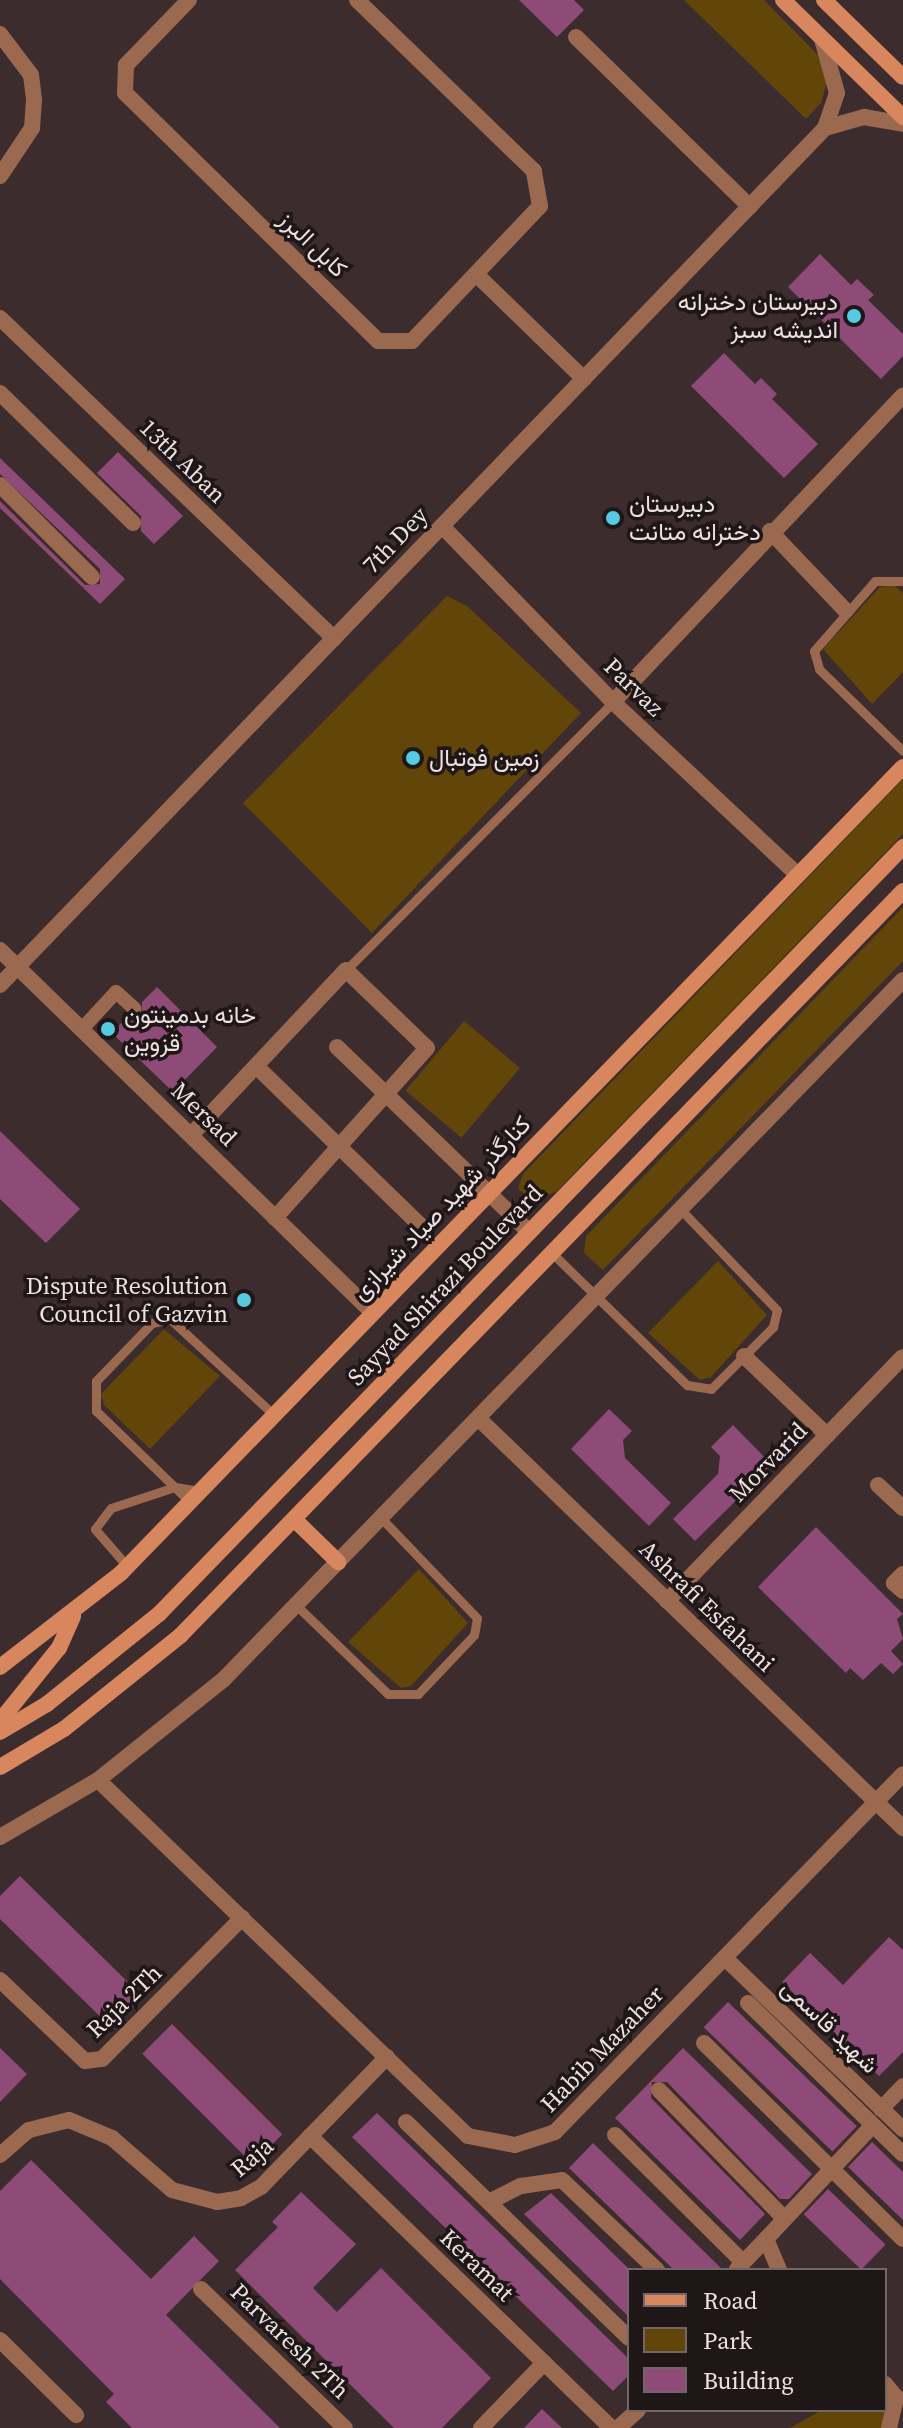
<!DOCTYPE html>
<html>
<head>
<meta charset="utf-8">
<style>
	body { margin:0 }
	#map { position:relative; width:903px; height:2428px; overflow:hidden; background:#3d2c2d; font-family:"Source Serif 4",Vazirmatn,serif }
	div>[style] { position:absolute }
	.green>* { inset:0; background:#624509; transform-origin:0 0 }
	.building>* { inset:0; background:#8e4b77; transform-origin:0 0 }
	.service>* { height:9px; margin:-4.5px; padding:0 4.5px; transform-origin:4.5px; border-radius:4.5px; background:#9b6950 }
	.pedestrian>* { height:14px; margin:-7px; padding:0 7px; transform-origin:7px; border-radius:7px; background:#9b6950 }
	.minor>* { height:16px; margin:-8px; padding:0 8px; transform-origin:8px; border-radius:8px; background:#9b6950 }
	.tertiary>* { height:16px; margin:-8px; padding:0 8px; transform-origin:8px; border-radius:8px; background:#9b6950 }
	.secondary>* { height:16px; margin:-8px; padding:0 8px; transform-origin:8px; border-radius:8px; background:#d7865e }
	.dots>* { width:22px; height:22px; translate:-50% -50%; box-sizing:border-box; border:4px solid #1f1717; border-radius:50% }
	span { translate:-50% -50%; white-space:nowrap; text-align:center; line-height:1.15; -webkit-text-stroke:7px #1f1717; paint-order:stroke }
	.street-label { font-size:24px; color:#ece0e1 }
	.poi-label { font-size:24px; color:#ece0e1 }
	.right { translate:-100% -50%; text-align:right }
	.left { translate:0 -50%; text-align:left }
	.legend { position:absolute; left:627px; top:2268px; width:260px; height:144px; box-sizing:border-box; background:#1f1717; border:2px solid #716768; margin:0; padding:10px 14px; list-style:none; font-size:24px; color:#ece0e1 }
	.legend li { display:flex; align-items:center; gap:16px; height:40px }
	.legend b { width:40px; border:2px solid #716768 }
</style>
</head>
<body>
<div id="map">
	<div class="green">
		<i style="clip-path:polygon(684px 0,764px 0,819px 56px,827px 82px,821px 103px,806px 119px)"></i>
		<i style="clip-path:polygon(894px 585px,903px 593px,903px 672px,872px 704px,823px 649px,880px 587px)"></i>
		<i style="clip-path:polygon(447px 596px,467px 606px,581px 713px,372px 933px,243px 803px)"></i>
		<i style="clip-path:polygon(903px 779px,903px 834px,556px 1192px,531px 1201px,518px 1188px,523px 1174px)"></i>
		<i style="clip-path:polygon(903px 907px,903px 961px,603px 1270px,584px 1253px,586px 1236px)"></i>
		<i style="left:464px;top:1021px;width:73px;height:91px;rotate:40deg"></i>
		<i style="clip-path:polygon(718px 1261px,767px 1315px,711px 1377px,700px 1380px,648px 1333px)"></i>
		<i style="clip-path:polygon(164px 1329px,220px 1376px,150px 1449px,104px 1405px,101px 1394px)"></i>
		<i style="clip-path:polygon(419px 1569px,468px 1623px,411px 1686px,401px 1688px,348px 1642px)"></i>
		<i style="clip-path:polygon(885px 2407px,885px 2428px,790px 2428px,822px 2410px)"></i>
	</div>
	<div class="building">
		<i style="clip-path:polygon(519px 0,574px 0,584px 10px,557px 37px)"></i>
		<i style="clip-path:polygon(820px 254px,851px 285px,857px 279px,874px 295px,868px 300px,903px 334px,903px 356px,881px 379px,788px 287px)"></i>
		<i style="clip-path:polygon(724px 353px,755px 384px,761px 378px,777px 394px,772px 399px,818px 444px,784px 478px,691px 386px)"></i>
		<i style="clip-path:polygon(118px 452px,183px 516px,154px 544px,141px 531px,141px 516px,97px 473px)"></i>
		<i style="clip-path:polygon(0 458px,125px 579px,100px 604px,0 508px,0 501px,85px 585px,100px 584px,100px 569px,0 474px)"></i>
		<i style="clip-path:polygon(157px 987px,217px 1047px,173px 1092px,112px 1033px,128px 1016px,142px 1016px,142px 1002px)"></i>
		<i style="clip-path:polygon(0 1131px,80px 1209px,46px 1243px,0 1199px)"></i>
		<i style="clip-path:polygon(609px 1409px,632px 1431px,623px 1440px,625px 1458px,671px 1503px,649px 1526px,571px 1449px)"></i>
		<i style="clip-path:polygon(733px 1425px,772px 1465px,695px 1541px,673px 1519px,718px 1474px,720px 1456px,711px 1447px)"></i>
		<i style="clip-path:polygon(816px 1527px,903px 1614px,897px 1619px,903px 1639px,891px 1651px,903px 1664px,893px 1674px,881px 1663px,863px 1680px,850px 1668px,846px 1673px,758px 1587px)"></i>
		<i style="clip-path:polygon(20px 1876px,143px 1997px,112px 2028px,0 1919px,0 1896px)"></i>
		<i style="clip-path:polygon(889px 1937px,903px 1950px,903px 2052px,879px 2076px,782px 1982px,810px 1953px,843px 1985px)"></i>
		<i style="left:728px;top:2002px;width:179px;height:35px;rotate:44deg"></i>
		<i style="left:172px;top:2024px;width:156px;height:42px;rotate:45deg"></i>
		<i style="clip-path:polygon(0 2048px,27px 2074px,0 2102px)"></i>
		<i style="clip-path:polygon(683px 2048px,812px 2174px,789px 2199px,780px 2199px,667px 2082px,652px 2082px,651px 2098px,765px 2214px,740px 2240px,615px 2118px)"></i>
		<i style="clip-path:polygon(377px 2113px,629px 2359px,629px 2375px,613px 2391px,352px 2137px)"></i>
		<i style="clip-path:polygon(872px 2142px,903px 2172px,903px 2220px,848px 2167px)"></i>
		<i style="clip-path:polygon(593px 2143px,723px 2270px,674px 2270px,569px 2168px)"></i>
		<i style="clip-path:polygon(31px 2160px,151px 2279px,194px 2236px,219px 2261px,166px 2315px,280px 2428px,132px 2428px,106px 2402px,114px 2394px,0 2279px,0 2191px)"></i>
		<i style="left:828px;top:2189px;width:80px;height:35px;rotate:44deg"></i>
		<i style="clip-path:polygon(301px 2192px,356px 2244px,313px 2288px,337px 2312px,381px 2268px,491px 2378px,442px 2428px,394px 2428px,235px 2270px,278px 2227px,272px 2222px)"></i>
		<i style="clip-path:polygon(551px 2193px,629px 2269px,629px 2317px,524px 2214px)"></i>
		<i style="clip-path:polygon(542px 2409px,562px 2428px,524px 2428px)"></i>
	</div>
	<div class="service">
		<i style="left:903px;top:581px;width:28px;rotate:180deg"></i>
		<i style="left:875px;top:581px;width:93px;rotate:131.1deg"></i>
		<i style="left:814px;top:651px;width:19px;rotate:74deg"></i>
		<i style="left:819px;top:669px;width:117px;rotate:44.3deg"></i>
		<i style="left:346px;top:970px;width:378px;rotate:-45.1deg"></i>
		<i style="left:552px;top:1253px;width:189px;rotate:44.4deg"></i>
		<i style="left:687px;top:1385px;width:24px;rotate:9deg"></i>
		<i style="left:711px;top:1389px;width:88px;rotate:-45deg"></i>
		<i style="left:773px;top:1327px;width:17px;rotate:-77deg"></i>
		<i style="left:777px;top:1310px;width:140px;rotate:-133.8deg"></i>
		<i style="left:190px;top:1502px;width:131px;rotate:-135.9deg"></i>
		<i style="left:96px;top:1411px;width:30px;rotate:-90deg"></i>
		<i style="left:96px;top:1381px;width:81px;rotate:-46deg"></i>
		<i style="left:152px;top:1323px;width:18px;rotate:-13deg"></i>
		<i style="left:170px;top:1319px;width:142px;rotate:42.7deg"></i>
		<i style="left:127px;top:1566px;width:49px;rotate:-130.9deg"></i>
		<i style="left:95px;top:1529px;width:26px;rotate:-53deg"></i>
		<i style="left:111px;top:1508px;width:67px;rotate:-18.2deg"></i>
		<i style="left:175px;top:1487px;width:25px;rotate:9deg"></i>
		<i style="left:296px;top:1605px;width:128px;rotate:44.1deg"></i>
		<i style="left:388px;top:1694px;width:30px"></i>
		<i style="left:418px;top:1694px;width:81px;rotate:-46.5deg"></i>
		<i style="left:474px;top:1635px;width:17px;rotate:-80deg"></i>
		<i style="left:477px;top:1618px;width:139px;rotate:-133.8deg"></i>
	</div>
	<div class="pedestrian">
		<i style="left:82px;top:1029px;width:50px;rotate:-47.4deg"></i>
		<i style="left:116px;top:992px;width:25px;rotate:42deg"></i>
	</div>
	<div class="minor">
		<i style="left:189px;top:0;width:91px;rotate:134.1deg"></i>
		<i style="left:126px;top:65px;width:28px;rotate:92deg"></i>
		<i style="left:125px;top:93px;width:354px;rotate:44.4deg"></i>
		<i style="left:378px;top:341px;width:34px"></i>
		<i style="left:412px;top:341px;width:186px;rotate:-46.5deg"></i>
		<i style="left:540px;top:206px;width:36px;rotate:-100deg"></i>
		<i style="left:534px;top:171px;width:246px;rotate:-136deg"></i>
		<i style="left:0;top:34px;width:51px;rotate:52.9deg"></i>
		<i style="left:31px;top:75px;width:25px;rotate:83deg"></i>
		<i style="left:34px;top:100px;width:28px;rotate:94deg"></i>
		<i style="left:32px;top:128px;width:58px;rotate:123.7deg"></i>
		<i style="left:576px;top:37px;width:243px;rotate:44.3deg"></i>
		<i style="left:822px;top:39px;width:56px;rotate:74.5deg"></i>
		<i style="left:837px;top:93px;width:37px;rotate:109deg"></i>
		<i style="left:825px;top:128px;width:41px;rotate:-15.8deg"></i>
		<i style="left:864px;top:117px;width:40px;rotate:10deg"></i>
		<i style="left:477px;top:275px;width:149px;rotate:44.2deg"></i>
		<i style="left:0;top:318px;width:463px;rotate:43.8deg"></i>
		<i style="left:0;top:393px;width:186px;rotate:44.3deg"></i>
		<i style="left:0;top:485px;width:130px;rotate:45deg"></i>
		<i style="left:442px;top:526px;width:245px;rotate:45.8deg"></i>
		<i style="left:613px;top:702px;width:253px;rotate:43.1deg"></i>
		<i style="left:770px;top:531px;width:110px;rotate:46.5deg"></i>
		<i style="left:613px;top:702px;width:422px;rotate:-46.6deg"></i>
		<i style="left:0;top:950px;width:520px;rotate:44.22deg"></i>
		<i style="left:337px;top:1047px;width:267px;rotate:43.9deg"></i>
		<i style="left:256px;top:1066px;width:233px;rotate:44.1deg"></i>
		<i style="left:191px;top:1135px;width:226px;rotate:-46.8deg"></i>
		<i style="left:346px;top:970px;width:112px;rotate:43.9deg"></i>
		<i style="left:427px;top:1048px;width:228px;rotate:131.8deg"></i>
		<i style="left:744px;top:1356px;width:115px;rotate:43.6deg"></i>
		<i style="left:478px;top:1418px;width:591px;rotate:43.97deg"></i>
		<i style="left:878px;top:1485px;width:34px;rotate:43deg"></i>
		<i style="left:903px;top:1574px;width:13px;rotate:135deg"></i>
		<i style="left:894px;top:1583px;width:12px;rotate:42deg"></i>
		<i style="left:667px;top:1601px;width:339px;rotate:-46deg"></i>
		<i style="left:98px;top:1780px;width:513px;rotate:43.9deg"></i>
		<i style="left:468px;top:2136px;width:48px;rotate:10.8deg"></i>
		<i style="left:515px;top:2145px;width:42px;rotate:-18deg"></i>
		<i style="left:555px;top:2132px;width:499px;rotate:-45.8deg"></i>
		<i style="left:725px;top:1958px;width:247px;rotate:43.9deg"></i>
		<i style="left:0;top:1980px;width:117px;rotate:43.6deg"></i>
		<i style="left:85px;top:2061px;width:17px;rotate:-7deg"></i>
		<i style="left:102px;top:2059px;width:199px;rotate:-45.2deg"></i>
		<i style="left:748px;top:2003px;width:216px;rotate:44.3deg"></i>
		<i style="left:704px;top:2043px;width:279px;rotate:44.6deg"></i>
		<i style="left:659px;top:2090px;width:180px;rotate:45.7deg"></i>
		<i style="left:881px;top:2109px;width:32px;rotate:-46deg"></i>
		<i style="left:406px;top:2122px;width:310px;rotate:44.1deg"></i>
		<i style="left:615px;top:2135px;width:180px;rotate:44.8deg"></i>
		<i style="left:310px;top:2136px;width:419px;rotate:44.1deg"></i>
		<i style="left:0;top:2155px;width:38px;rotate:-41deg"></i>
		<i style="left:29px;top:2130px;width:41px;rotate:-14deg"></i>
		<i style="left:69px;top:2120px;width:47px;rotate:22.7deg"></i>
		<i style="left:112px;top:2138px;width:79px;rotate:40.9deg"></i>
		<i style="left:172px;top:2190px;width:47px;rotate:14.9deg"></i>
		<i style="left:217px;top:2202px;width:24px;rotate:-9deg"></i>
		<i style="left:241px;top:2198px;width:23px;rotate:-29deg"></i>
		<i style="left:261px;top:2187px;width:181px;rotate:-45.9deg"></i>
		<i style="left:489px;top:2202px;width:36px;rotate:-27deg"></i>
		<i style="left:521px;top:2186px;width:41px;rotate:-8.3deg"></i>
		<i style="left:562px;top:2180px;width:131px;rotate:43.5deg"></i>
		<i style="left:766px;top:2239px;width:156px;rotate:-46.8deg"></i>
		<i style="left:737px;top:2269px;width:42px;rotate:-46deg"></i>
		<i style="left:766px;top:2239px;width:34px;rotate:67deg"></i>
		<i style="left:201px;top:2289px;width:200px;rotate:44deg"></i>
		<i style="left:0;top:2340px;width:107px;rotate:44.6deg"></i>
		<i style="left:885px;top:2384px;width:17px;rotate:50deg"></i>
		<i style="left:481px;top:2428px;width:91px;rotate:-45.9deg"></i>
		<i style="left:618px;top:2428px;width:27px;rotate:-42deg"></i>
		<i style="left:889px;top:2428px;width:32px;rotate:-77deg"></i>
	</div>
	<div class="tertiary">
		<i style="left:0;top:985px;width:1190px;rotate:-46.09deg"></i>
		<i style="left:0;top:1837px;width:113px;rotate:-30.2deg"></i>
		<i style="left:98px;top:1780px;width:160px;rotate:-38.7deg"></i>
		<i style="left:223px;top:1680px;width:976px;rotate:-45.83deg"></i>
	</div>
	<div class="secondary">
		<i style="left:783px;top:0;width:168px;rotate:44.3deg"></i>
		<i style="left:824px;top:0;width:110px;rotate:44.3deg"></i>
		<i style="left:294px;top:1519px;width:62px;rotate:44.3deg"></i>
		<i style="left:0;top:1667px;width:153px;rotate:-37.8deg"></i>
		<i style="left:121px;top:1573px;width:1123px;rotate:-45.87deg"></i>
		<i style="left:0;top:1721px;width:94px;rotate:-51.1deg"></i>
		<i style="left:59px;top:1648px;width:35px;rotate:-66deg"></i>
		<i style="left:0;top:1732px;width:55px;rotate:-30.8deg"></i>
		<i style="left:47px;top:1704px;width:144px;rotate:-38.8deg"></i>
		<i style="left:159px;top:1614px;width:1069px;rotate:-45.87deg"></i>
		<i style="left:0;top:1767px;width:74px;rotate:-30.7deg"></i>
		<i style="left:64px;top:1729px;width:149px;rotate:-38.7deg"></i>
		<i style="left:180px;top:1636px;width:1038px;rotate:-45.86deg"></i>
	</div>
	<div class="dots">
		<i style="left:854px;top:316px;background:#55cae0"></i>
		<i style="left:613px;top:518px;background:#55cae0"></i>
		<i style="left:413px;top:758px;background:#55cae0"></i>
		<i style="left:108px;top:1029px;background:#55cae0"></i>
		<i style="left:244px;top:1300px;background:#55cae0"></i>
	</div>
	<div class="street-label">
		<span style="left:313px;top:244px;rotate:44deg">کابل البرز</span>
		<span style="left:183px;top:461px;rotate:44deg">13th Aban</span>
		<span style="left:395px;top:540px;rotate:-46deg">7th Dey</span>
		<span style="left:634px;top:687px;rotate:44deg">Parvaz</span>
		<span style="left:204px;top:1114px;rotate:44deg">Mersad</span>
		<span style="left:441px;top:1208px;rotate:-46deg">کنارگذر شهید صیاد شیرازی</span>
		<span style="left:445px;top:1285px;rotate:-46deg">Sayyad Shirazi Boulevard</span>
		<span style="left:768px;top:1462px;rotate:-46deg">Morvarid</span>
		<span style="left:707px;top:1606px;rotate:44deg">Ashrafi Esfahani</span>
		<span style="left:124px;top:2001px;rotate:-44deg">Raja 2Th</span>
		<span style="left:830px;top:2026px;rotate:44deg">شهید قاسمی</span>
		<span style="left:602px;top:2049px;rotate:-46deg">Habib Mazaher</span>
		<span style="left:252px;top:2157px;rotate:-40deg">Raja</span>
		<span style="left:477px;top:2265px;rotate:44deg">Keramat</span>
		<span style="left:290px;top:2341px;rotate:44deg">Parvaresh 2Th</span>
	</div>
	<div class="poi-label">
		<span class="right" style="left:838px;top:316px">دبیرستان دخترانه<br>اندیشه سبز</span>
		<span class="left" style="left:629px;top:518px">دبیرستان<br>دخترانه متانت</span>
		<span class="left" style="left:429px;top:758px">زمین فوتبال</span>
		<span class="left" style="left:124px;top:1029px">خانه بدمینتون<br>قزوین</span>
		<span class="right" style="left:228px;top:1300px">Dispute Resolution<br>Council of Gazvin</span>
	</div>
	<ul class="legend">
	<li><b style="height:10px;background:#d7865e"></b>Road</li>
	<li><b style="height:22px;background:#624509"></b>Park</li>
	<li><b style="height:22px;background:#8e4b77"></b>Building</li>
	</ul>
</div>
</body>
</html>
